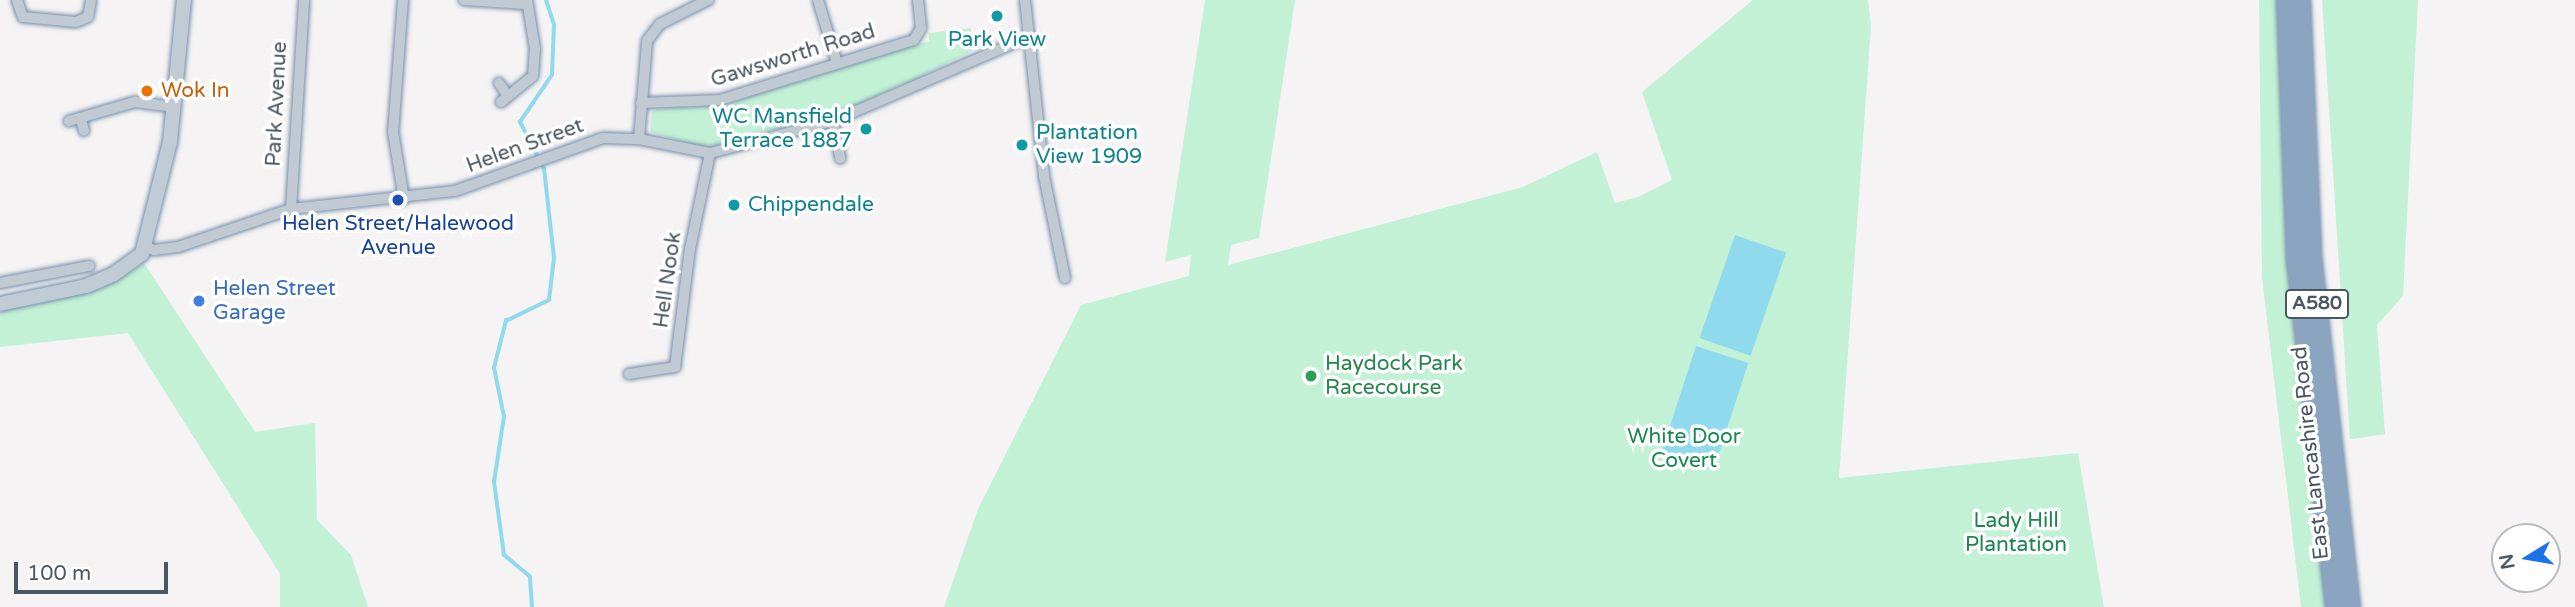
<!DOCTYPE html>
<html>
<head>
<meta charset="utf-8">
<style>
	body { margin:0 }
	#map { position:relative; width:2575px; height:607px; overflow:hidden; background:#f5f3f3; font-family:"Varela Round",sans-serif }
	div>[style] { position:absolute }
	.green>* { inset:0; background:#c3f1d5 }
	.water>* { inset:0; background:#90daee; transform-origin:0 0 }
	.stream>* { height:3.5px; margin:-1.75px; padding:0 1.75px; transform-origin:1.75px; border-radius:1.75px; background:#90daee }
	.roads { filter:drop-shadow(0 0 2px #7690ad) drop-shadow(0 0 2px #7690ad) }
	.street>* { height:10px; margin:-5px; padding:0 5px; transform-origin:5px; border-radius:5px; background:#c1cad2 }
	.secondary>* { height:14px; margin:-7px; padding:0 7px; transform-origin:7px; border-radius:7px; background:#c1cbd6 }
	.highway>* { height:18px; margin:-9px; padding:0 9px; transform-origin:9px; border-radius:9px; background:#8ba5c1 }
	.dots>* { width:19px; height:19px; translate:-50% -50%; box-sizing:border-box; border:4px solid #fff; border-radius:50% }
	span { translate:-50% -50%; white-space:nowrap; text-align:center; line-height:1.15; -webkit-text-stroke:7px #fff; paint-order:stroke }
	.shield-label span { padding:2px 5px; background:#fff; border:2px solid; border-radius:5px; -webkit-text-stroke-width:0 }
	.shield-label { font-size:19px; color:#4a5661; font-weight:700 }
	.culture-label { font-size:21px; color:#0d838f }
	.right { translate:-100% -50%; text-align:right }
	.left { translate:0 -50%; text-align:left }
	.street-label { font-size:21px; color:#4a5661 }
	.food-label { font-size:21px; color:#c56008 }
	.transit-label { font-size:21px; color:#164399 }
	.shop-label { font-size:21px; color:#366cbe }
	.leisure-label { font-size:21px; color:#27864d }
	.park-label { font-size:21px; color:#17864f }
	.north { position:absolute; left:2491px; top:523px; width:70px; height:70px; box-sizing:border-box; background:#fff; border:2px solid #b7bbc0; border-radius:50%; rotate:259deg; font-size:19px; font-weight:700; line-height:28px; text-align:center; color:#4a5661 }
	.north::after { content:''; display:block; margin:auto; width:24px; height:32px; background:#1a73e8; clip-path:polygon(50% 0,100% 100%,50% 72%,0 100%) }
	.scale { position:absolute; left:14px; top:562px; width:154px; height:32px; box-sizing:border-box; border:4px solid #4a5661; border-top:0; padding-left:9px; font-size:21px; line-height:24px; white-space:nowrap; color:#4a5661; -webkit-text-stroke:5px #fff; paint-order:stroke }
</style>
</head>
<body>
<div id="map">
	<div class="green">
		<i style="clip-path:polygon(1205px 0,1295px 0,1259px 238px,1231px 245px,1228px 265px,1523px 187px,1597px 152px,1615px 203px,1638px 197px,1672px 180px,1642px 92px,1753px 0,1868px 0,1871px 26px,1839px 478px,2078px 453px,2104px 607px,944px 607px,978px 509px,1081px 305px,1189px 276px,1191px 255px,1165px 262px)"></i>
		<i style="clip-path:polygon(2259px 0,2281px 0,2288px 274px,2327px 607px,2301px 607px,2262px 277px)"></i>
		<i style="clip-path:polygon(2322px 0,2418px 0,2403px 296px,2377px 325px,2385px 434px,2366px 437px,2350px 439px)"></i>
		<i style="clip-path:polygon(971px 28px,972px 51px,925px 74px,915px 83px,902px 84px,832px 118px,783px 130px,763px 130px,708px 149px,650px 132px,652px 112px,657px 109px,724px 105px,929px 41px,929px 33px)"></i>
		<i style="clip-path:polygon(144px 263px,255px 432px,315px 423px,317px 520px,351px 555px,368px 607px,280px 607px,280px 574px,128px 333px,0 347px,0 309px,100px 289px)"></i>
	</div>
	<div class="water">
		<i style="left:1735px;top:235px;width:54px;height:109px;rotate:19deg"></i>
		<i style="left:1696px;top:346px;width:55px;height:113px;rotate:18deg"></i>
	</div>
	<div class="stream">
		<i style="left:532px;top:607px;width:30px;rotate:-94deg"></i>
		<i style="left:530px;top:577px;width:34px;rotate:-140deg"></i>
		<i style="left:504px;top:555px;width:74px;rotate:-97.8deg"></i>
		<i style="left:494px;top:482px;width:66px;rotate:-81.3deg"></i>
		<i style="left:504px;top:417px;width:50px;rotate:-101.5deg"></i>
		<i style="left:494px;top:368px;width:49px;rotate:-75.7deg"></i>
		<i style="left:506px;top:321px;width:48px;rotate:-26deg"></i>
		<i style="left:549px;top:300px;width:42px;rotate:-83.2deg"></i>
		<i style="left:554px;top:258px;width:90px;rotate:-96.4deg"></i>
		<i style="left:544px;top:169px;width:53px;rotate:-117.1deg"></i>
		<i style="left:520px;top:122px;width:57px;rotate:-55.8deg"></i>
		<i style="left:552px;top:75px;width:50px;rotate:-87.7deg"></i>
		<i style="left:554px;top:25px;width:26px;rotate:-108deg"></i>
	</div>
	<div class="roads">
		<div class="street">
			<i style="left:17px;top:0;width:18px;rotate:71deg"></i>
			<i style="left:23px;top:17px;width:53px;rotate:5.4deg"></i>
			<i style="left:76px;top:22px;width:13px;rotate:-23deg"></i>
			<i style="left:88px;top:17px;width:17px;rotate:-80deg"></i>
			<i style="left:403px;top:0;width:132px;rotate:94.3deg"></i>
			<i style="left:393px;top:132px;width:68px;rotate:80.7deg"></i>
			<i style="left:464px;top:0;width:62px;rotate:3.7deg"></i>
			<i style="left:818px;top:0;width:66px;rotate:73.2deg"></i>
			<i style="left:1025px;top:0;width:177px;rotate:83.8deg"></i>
			<i style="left:1044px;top:176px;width:104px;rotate:78.4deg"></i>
			<i style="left:499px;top:83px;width:16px;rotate:55deg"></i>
			<i style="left:501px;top:102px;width:41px;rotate:-39.1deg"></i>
			<i style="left:533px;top:76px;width:27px;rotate:-86deg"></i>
			<i style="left:535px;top:49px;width:50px;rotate:-99.3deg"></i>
			<i style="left:641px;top:103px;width:79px;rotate:-2.2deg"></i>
			<i style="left:720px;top:100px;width:203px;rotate:-17.2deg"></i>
			<i style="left:914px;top:40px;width:14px;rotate:-60deg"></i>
			<i style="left:921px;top:28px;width:28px;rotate:-96deg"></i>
			<i style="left:81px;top:118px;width:13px;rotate:77deg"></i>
			<i style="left:69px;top:121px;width:69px;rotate:-16.1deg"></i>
			<i style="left:135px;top:102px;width:40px;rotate:7.1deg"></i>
			<i style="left:833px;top:121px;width:38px;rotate:79deg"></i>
			<i style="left:639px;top:139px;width:98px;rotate:-85.3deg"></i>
			<i style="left:647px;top:41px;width:21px;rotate:-53deg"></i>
			<i style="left:660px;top:24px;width:54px;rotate:-26.6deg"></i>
			<i style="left:291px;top:209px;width:209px;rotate:-86.4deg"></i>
			<i style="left:144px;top:246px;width:11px;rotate:22deg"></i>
			<i style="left:154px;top:250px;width:24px;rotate:-7deg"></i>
			<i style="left:178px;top:247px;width:119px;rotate:-18.6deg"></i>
			<i style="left:291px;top:209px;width:165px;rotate:-6.3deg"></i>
			<i style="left:455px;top:191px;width:157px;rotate:-19.7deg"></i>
			<i style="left:603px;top:138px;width:36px;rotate:2deg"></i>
			<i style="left:639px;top:139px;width:72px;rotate:11.2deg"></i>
			<i style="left:710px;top:153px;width:127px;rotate:-14.6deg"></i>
			<i style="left:833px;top:121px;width:215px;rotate:-23.3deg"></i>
			<i style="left:0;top:283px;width:91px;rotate:-10.8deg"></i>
			<i style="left:629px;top:374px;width:47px;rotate:-8.7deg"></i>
			<i style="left:675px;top:367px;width:119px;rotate:-82.8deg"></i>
			<i style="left:690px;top:249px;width:98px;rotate:-78.2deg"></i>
		</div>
		<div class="secondary">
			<i style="left:0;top:304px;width:88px;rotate:-11.8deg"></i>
			<i style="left:86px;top:286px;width:30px;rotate:-23deg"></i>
			<i style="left:114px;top:274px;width:34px;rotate:-36deg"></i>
			<i style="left:142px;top:254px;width:115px;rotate:-76deg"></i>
			<i style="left:170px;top:142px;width:143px;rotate:-84.4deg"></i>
		</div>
		<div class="highway">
			<i style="left:2286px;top:0;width:259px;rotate:87.8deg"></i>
			<i style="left:2296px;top:259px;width:350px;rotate:83.6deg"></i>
			<i style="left:2301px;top:0;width:255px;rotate:87.5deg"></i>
			<i style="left:2312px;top:255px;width:354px;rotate:83.7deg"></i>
		</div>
	</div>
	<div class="dots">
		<i style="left:997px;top:16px;background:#0f9aa8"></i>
		<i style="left:147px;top:91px;background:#e8710a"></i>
		<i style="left:866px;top:129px;background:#0f9aa8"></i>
		<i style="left:1022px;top:145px;background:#0f9aa8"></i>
		<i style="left:398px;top:200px;background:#1a4fb4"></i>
		<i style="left:734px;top:205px;background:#0f9aa8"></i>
		<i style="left:199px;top:301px;background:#3f7fe0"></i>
		<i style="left:1311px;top:376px;background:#2e9e5b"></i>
	</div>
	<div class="shield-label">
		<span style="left:2317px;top:304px">A580</span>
	</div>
	<div class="culture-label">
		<span style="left:997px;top:40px">Park View</span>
		<span class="right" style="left:852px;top:129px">WC Mansfield<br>Terrace 1887</span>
		<span class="left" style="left:1036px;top:145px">Plantation<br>View 1909</span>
		<span class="left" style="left:748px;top:205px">Chippendale</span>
	</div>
	<div class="street-label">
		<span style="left:793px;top:56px;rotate:-17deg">Gawsworth Road</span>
		<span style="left:277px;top:104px;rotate:-87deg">Park Avenue</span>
		<span style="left:525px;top:146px;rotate:-20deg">Helen Street</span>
		<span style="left:668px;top:280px;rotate:-82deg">Hell Nook</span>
		<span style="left:2311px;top:453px;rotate:-96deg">East Lancashire Road</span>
	</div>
	<div class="food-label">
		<span class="left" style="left:161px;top:91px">Wok In</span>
	</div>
	<div class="transit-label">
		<span style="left:398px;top:236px">Helen Street/Halewood<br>Avenue</span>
	</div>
	<div class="shop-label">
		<span class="left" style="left:213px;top:301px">Helen Street<br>Garage</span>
	</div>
	<div class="leisure-label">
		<span class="left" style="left:1325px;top:376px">Haydock Park<br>Racecourse</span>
	</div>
	<div class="park-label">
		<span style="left:1684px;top:449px">White Door<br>Covert</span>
		<span style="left:2016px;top:533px">Lady Hill<br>Plantation</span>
	</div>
	<div class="north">N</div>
	<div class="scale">100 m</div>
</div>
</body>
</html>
